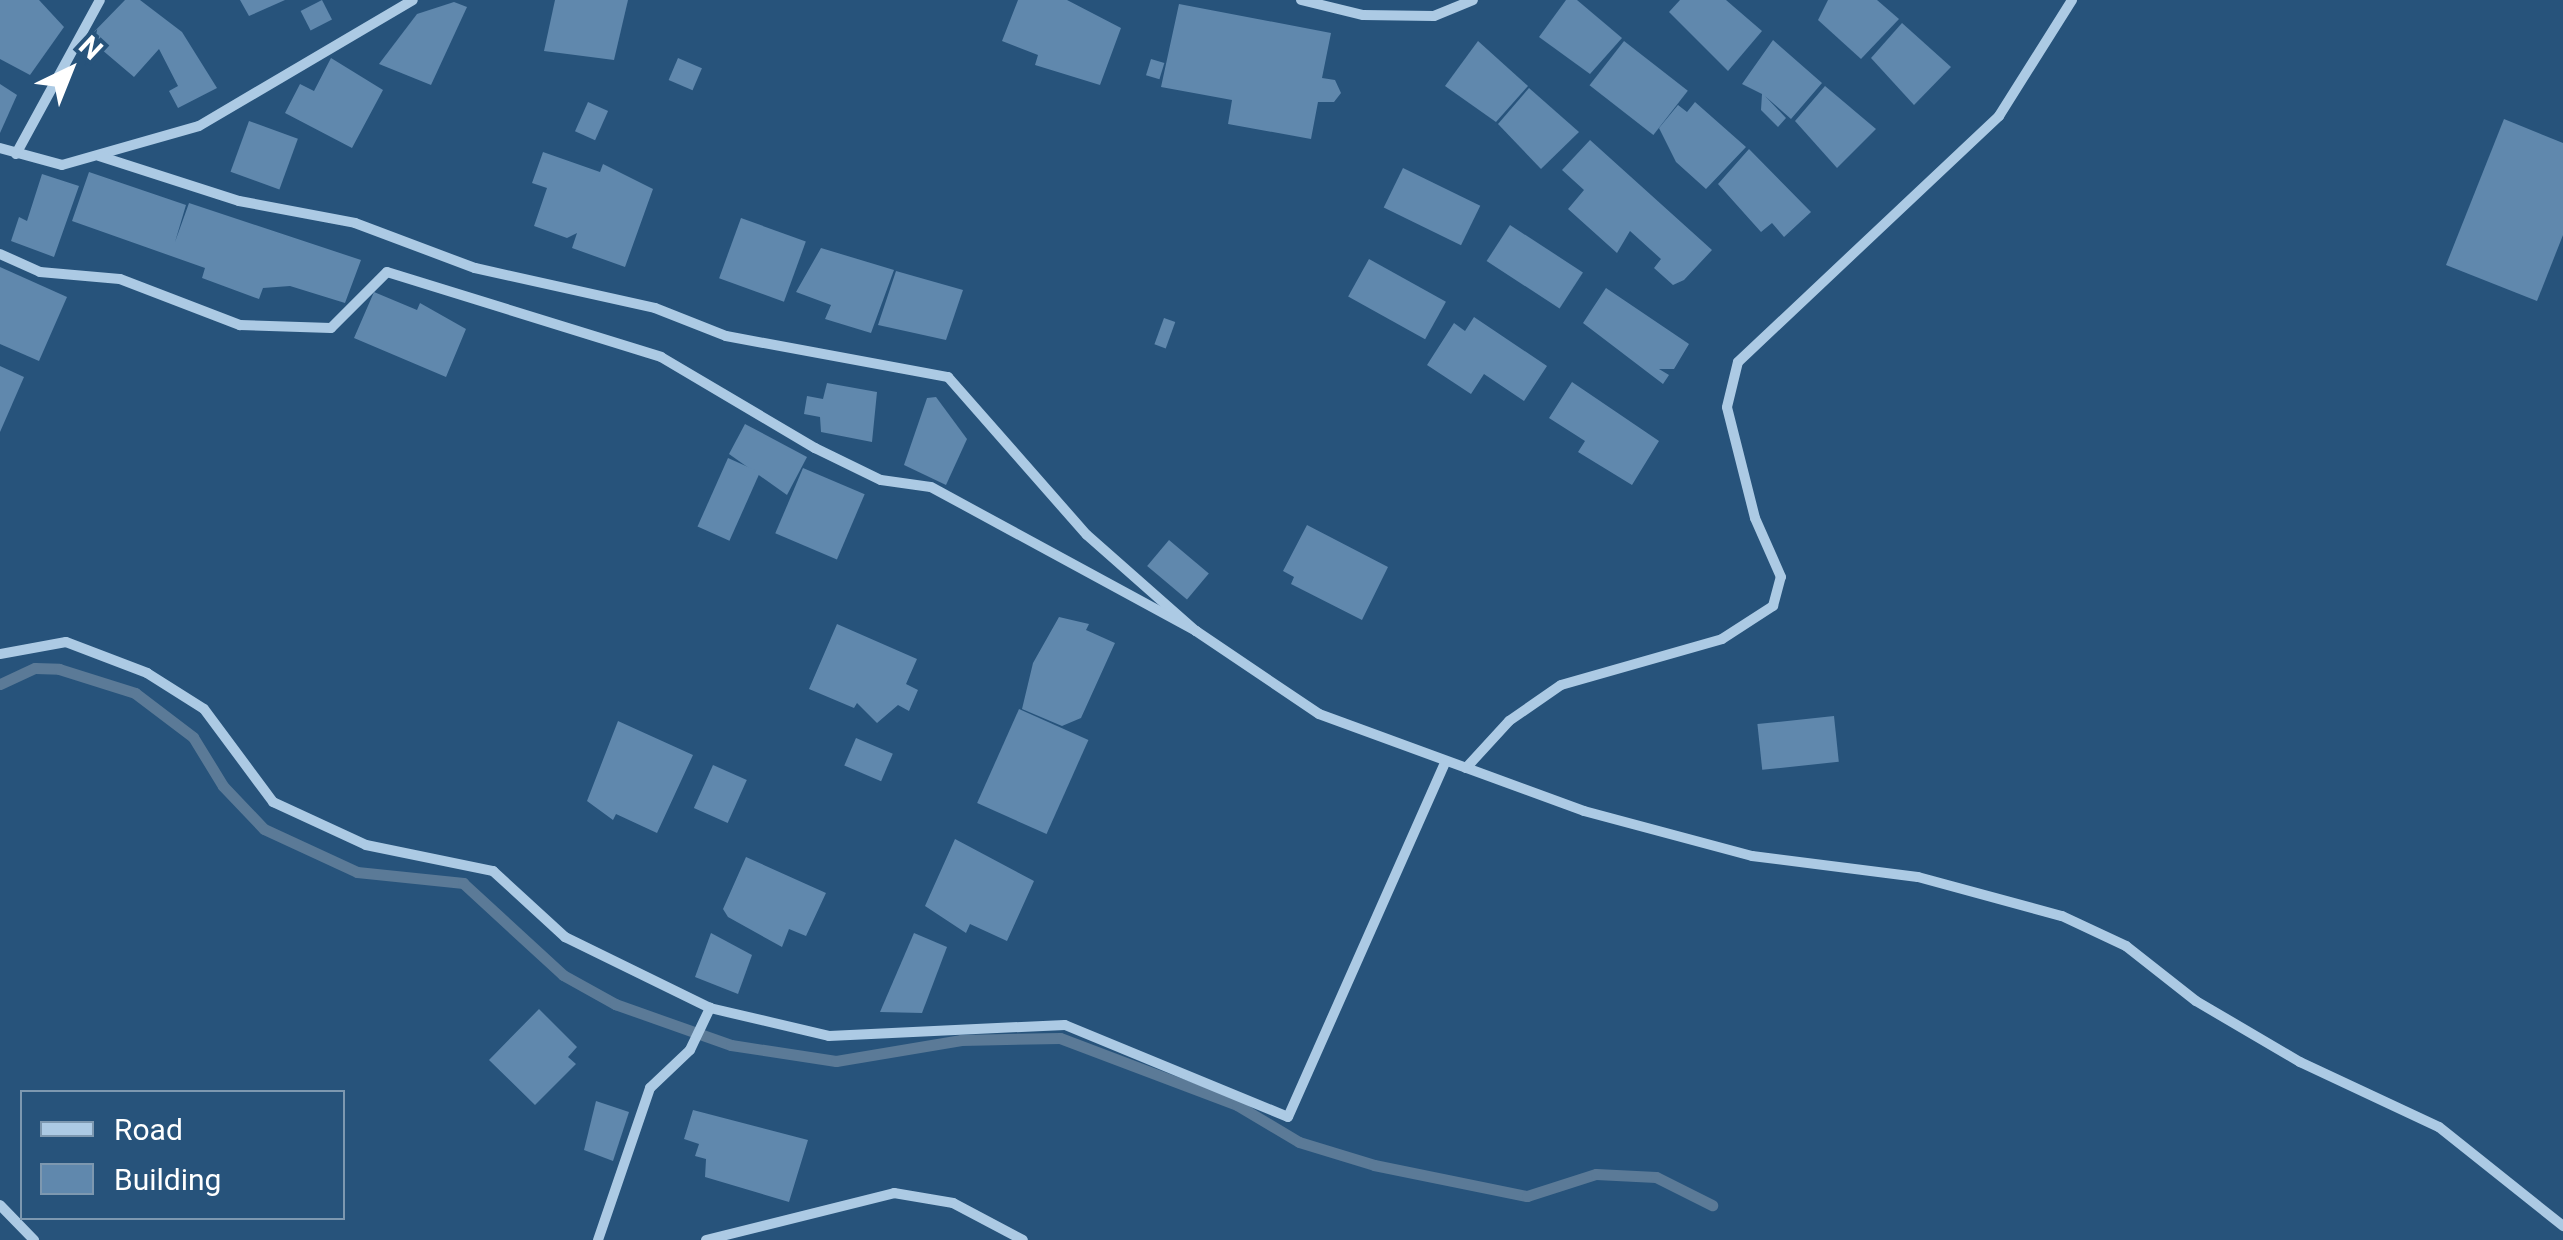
<!DOCTYPE html>
<html>
<head>
<meta charset="utf-8">
<style>
	body { margin:0 }
	#map { position:relative; width:2563px; height:1240px; overflow:hidden; background:#27537b; font-family:Roboto,sans-serif }
	div>[style] { position:absolute }
	.stream>* { height:11px; margin:-5.5px; padding:0 5.5px; transform-origin:5.5px; border-radius:5.5px; background:#5b7a97 }
	.building>* { inset:0; background:#6088ad; transform-origin:0 0 }
	.minor>* { height:10px; margin:-5px; padding:0 5px; transform-origin:5px; border-radius:5px; background:#accae4 }
	span { translate:-50% -50%; white-space:nowrap; text-align:center; line-height:1.15; -webkit-text-stroke:8px #27537b; paint-order:stroke }
	.legend { position:absolute; left:20px; top:1090px; width:325px; height:130px; box-sizing:border-box; background:#27537b; border:2px solid #7d98b0; margin:0; padding:12px 18px; list-style:none; font-size:30px; color:#fff }
	.legend li { display:flex; align-items:center; gap:20px; height:50px }
	.legend b { width:50px; border:2px solid #7d98b0 }
	.north { position:absolute; left:20px; top:20px; width:100px; height:100px; -webkit-text-stroke:8px #27537b; paint-order:stroke; rotate:43deg; font-size:28px; font-weight:700; line-height:40px; text-align:center; color:#fff }
	.north::after { content:''; display:block; margin:auto; width:35px; height:45px; background:#fff; clip-path:polygon(50% 0,100% 100%,50% 72%,0 100%) }
</style>
</head>
<body>
<div id="map">
	<div class="stream">
		<i style="left:0;top:684px;width:38px;rotate:-25deg"></i>
		<i style="left:35px;top:668px;width:24px;rotate:2deg"></i>
		<i style="left:59px;top:669px;width:80px;rotate:17.5deg"></i>
		<i style="left:135px;top:693px;width:73px;rotate:37.2deg"></i>
		<i style="left:193px;top:737px;width:57px;rotate:58.5deg"></i>
		<i style="left:223px;top:786px;width:59px;rotate:46.4deg"></i>
		<i style="left:264px;top:829px;width:102px;rotate:24.8deg"></i>
		<i style="left:357px;top:872px;width:107px;rotate:5.9deg"></i>
		<i style="left:463px;top:883px;width:136px;rotate:42.6deg"></i>
		<i style="left:563px;top:975px;width:60px;rotate:29.1deg"></i>
		<i style="left:615px;top:1004px;width:123px;rotate:19.5deg"></i>
		<i style="left:731px;top:1045px;width:106px;rotate:8.7deg"></i>
		<i style="left:836px;top:1061px;width:127px;rotate:-9.5deg"></i>
		<i style="left:961px;top:1040px;width:99px;rotate:-1.2deg"></i>
		<i style="left:1060px;top:1038px;width:189px;rotate:20.7deg"></i>
		<i style="left:1237px;top:1105px;width:72px;rotate:30.8deg"></i>
		<i style="left:1299px;top:1142px;width:78px;rotate:17deg"></i>
		<i style="left:1374px;top:1165px;width:156px;rotate:11.5deg"></i>
		<i style="left:1527px;top:1196px;width:72px;rotate:-17.7deg"></i>
		<i style="left:1596px;top:1174px;width:60px;rotate:2.9deg"></i>
		<i style="left:1656px;top:1177px;width:63px;rotate:26.6deg"></i>
	</div>
	<div class="building">
		<i style="clip-path:polygon(0 0,39px 0,64px 27px,30px 75px,0 59px)"></i>
		<i style="clip-path:polygon(125px 0,140px 0,182px 32px,217px 88px,178px 108px,169px 91px,178px 86px,159px 49px,134px 77px,88px 38px)"></i>
		<i style="clip-path:polygon(240px 0,285px 0,249px 16px)"></i>
		<i style="left:322px;top:0;width:22px;height:24px;rotate:63deg"></i>
		<i style="clip-path:polygon(555px 0,628px 0,614px 60px,544px 51px)"></i>
		<i style="clip-path:polygon(1018px 0,1067px 0,1121px 28px,1100px 85px,1035px 65px,1038px 55px,1002px 41px)"></i>
		<i style="clip-path:polygon(1566px 0,1577px 0,1622px 38px,1590px 74px,1539px 37px)"></i>
		<i style="clip-path:polygon(1680px 0,1726px 0,1762px 31px,1728px 71px,1669px 12px)"></i>
		<i style="clip-path:polygon(1828px 0,1877px 0,1899px 19px,1861px 59px,1818px 20px)"></i>
		<i style="clip-path:polygon(454px 2px,467px 7px,431px 85px,379px 64px,417px 14px)"></i>
		<i style="clip-path:polygon(1179px 4px,1331px 33px,1322px 78px,1335px 80px,1341px 93px,1334px 102px,1318px 102px,1311px 139px,1228px 124px,1232px 100px,1161px 87px)"></i>
		<i style="clip-path:polygon(1902px 23px,1951px 67px,1914px 105px,1871px 58px)"></i>
		<i style="clip-path:polygon(1773px 40px,1822px 83px,1791px 119px,1765px 96px,1786px 118px,1778px 127px,1761px 110px,1762px 94px,1742px 84px)"></i>
		<i style="clip-path:polygon(1478px 41px,1528px 86px,1496px 122px,1445px 86px)"></i>
		<i style="left:1624px;top:41px;width:81px;height:56px;rotate:38deg"></i>
		<i style="clip-path:polygon(331px 58px,383px 90px,352px 148px,285px 113px,300px 84px,314px 91px)"></i>
		<i style="left:678px;top:58px;width:26px;height:24px;rotate:23deg"></i>
		<i style="left:1151px;top:59px;width:14px;height:17px;rotate:17deg"></i>
		<i style="clip-path:polygon(0 84px,17px 95px,0 133px)"></i>
		<i style="clip-path:polygon(1825px 86px,1876px 129px,1837px 168px,1795px 121px)"></i>
		<i style="clip-path:polygon(1529px 88px,1579px 132px,1541px 169px,1498px 124px)"></i>
		<i style="left:588px;top:102px;width:22px;height:32px;rotate:24deg"></i>
		<i style="clip-path:polygon(1695px 102px,1746px 147px,1706px 189px,1676px 162px,1659px 128px,1678px 105px,1687px 112px)"></i>
		<i style="clip-path:polygon(2504px 119px,2563px 143px,2563px 235px,2537px 301px,2446px 265px)"></i>
		<i style="left:249px;top:121px;width:52px;height:54px;rotate:20deg"></i>
		<i style="clip-path:polygon(1590px 140px,1712px 250px,1684px 280px,1673px 285px,1654px 268px,1661px 259px,1630px 231px,1617px 253px,1568px 209px,1584px 190px,1562px 170px)"></i>
		<i style="clip-path:polygon(1749px 149px,1811px 212px,1784px 237px,1772px 223px,1761px 232px,1718px 184px)"></i>
		<i style="clip-path:polygon(543px 152px,600px 172px,603px 164px,653px 189px,625px 267px,572px 248px,577px 233px,567px 238px,534px 226px,547px 188px,532px 183px)"></i>
		<i style="left:1403px;top:168px;width:86px;height:44px;rotate:26deg"></i>
		<i style="clip-path:polygon(89px 172px,186px 205px,175px 242px,189px 203px,361px 260px,345px 303px,290px 286px,263px 288px,259px 299px,202px 278px,205px 268px,72px 221px)"></i>
		<i style="clip-path:polygon(42px 174px,79px 186px,54px 257px,11px 241px,19px 217px,27px 221px)"></i>
		<i style="left:741px;top:218px;width:69px;height:64px;rotate:20deg"></i>
		<i style="left:1510px;top:225px;width:87px;height:43px;rotate:33deg"></i>
		<i style="clip-path:polygon(821px 248px,894px 270px,871px 333px,825px 319px,831px 305px,796px 292px)"></i>
		<i style="left:1369px;top:259px;width:88px;height:43px;rotate:29deg"></i>
		<i style="clip-path:polygon(0 267px,67px 297px,39px 361px,0 344px)"></i>
		<i style="clip-path:polygon(896px 271px,963px 290px,946px 340px,878px 325px)"></i>
		<i style="clip-path:polygon(1606px 288px,1689px 344px,1674px 369px,1659px 369px,1669px 375px,1663px 384px,1583px 323px)"></i>
		<i style="clip-path:polygon(374px 292px,417px 310px,420px 303px,466px 329px,446px 377px,354px 338px)"></i>
		<i style="clip-path:polygon(1474px 317px,1547px 366px,1524px 401px,1484px 374px,1471px 394px,1427px 365px,1454px 323px,1465px 331px)"></i>
		<i style="left:1164px;top:318px;width:12px;height:28px;rotate:20deg"></i>
		<i style="clip-path:polygon(0 366px,24px 377px,0 432px)"></i>
		<i style="clip-path:polygon(1572px 382px,1659px 441px,1632px 485px,1578px 452px,1585px 441px,1549px 418px)"></i>
		<i style="clip-path:polygon(827px 383px,877px 392px,872px 442px,821px 432px,820px 417px,804px 414px,807px 396px,823px 399px)"></i>
		<i style="clip-path:polygon(936px 397px,967px 439px,946px 485px,904px 465px,927px 398px)"></i>
		<i style="clip-path:polygon(745px 424px,807px 457px,787px 495px,729px 454px)"></i>
		<i style="left:728px;top:458px;width:35px;height:75px;rotate:24deg"></i>
		<i style="left:803px;top:468px;width:67px;height:71px;rotate:23deg"></i>
		<i style="clip-path:polygon(1307px 525px,1388px 567px,1362px 620px,1291px 584px,1294px 577px,1283px 571px)"></i>
		<i style="left:1169px;top:540px;width:52px;height:34px;rotate:40deg"></i>
		<i style="clip-path:polygon(1059px 617px,1089px 624px,1086px 630px,1115px 643px,1081px 718px,1062px 726px,1022px 709px,1033px 663px)"></i>
		<i style="clip-path:polygon(837px 624px,917px 659px,906px 684px,918px 690px,909px 711px,898px 705px,877px 723px,857px 703px,854px 708px,809px 689px)"></i>
		<i style="left:1019px;top:709px;width:76px;height:103px;rotate:24deg"></i>
		<i style="left:1834px;top:716px;width:46px;height:77px;rotate:84deg"></i>
		<i style="clip-path:polygon(618px 721px,693px 755px,657px 833px,616px 814px,613px 820px,587px 801px)"></i>
		<i style="left:856px;top:738px;width:40px;height:30px;rotate:23deg"></i>
		<i style="left:713px;top:765px;width:37px;height:47px;rotate:24deg"></i>
		<i style="clip-path:polygon(955px 839px,1034px 881px,1007px 941px,970px 924px,966px 933px,925px 906px)"></i>
		<i style="clip-path:polygon(746px 857px,826px 893px,806px 936px,789px 929px,782px 947px,728px 917px,723px 909px)"></i>
		<i style="clip-path:polygon(711px 933px,752px 955px,738px 994px,695px 977px)"></i>
		<i style="clip-path:polygon(914px 933px,947px 947px,922px 1013px,880px 1012px)"></i>
		<i style="clip-path:polygon(539px 1009px,577px 1047px,568px 1057px,576px 1064px,535px 1105px,489px 1060px)"></i>
		<i style="clip-path:polygon(596px 1101px,629px 1112px,613px 1161px,584px 1150px)"></i>
		<i style="clip-path:polygon(693px 1110px,808px 1140px,789px 1202px,705px 1177px,706px 1159px,695px 1156px,699px 1144px,684px 1139px)"></i>
	</div>
	<div class="minor">
		<i style="left:1301px;top:0;width:64px;rotate:13.6deg"></i>
		<i style="left:1363px;top:15px;width:71px;rotate:0.8deg"></i>
		<i style="left:1434px;top:16px;width:42px;rotate:-22.3deg"></i>
		<i style="left:0;top:148px;width:64px;rotate:15.3deg"></i>
		<i style="left:62px;top:165px;width:142px;rotate:-15.9deg"></i>
		<i style="left:199px;top:126px;width:248px;rotate:-30.5deg"></i>
		<i style="left:16px;top:154px;width:175px;rotate:-61.4deg"></i>
		<i style="left:99px;top:156px;width:147px;rotate:17.8deg"></i>
		<i style="left:239px;top:201px;width:118px;rotate:10.7deg"></i>
		<i style="left:355px;top:223px;width:128px;rotate:20.6deg"></i>
		<i style="left:475px;top:268px;width:184px;rotate:12.5deg"></i>
		<i style="left:655px;top:308px;width:76px;rotate:21.5deg"></i>
		<i style="left:726px;top:336px;width:226px;rotate:10.5deg"></i>
		<i style="left:948px;top:377px;width:210px;rotate:48.7deg"></i>
		<i style="left:1087px;top:535px;width:145px;rotate:41.4deg"></i>
		<i style="left:1196px;top:631px;width:148px;rotate:34deg"></i>
		<i style="left:1319px;top:714px;width:282px;rotate:20.1deg"></i>
		<i style="left:1584px;top:811px;width:174px;rotate:15deg"></i>
		<i style="left:1752px;top:856px;width:167px;rotate:7.2deg"></i>
		<i style="left:1918px;top:877px;width:149px;rotate:15.2deg"></i>
		<i style="left:2062px;top:916px;width:71px;rotate:25.1deg"></i>
		<i style="left:2126px;top:946px;width:89px;rotate:38.2deg"></i>
		<i style="left:2196px;top:1001px;width:121px;rotate:30.4deg"></i>
		<i style="left:2300px;top:1062px;width:153px;rotate:25.1deg"></i>
		<i style="left:2439px;top:1127px;width:159px;rotate:38.6deg"></i>
		<i style="left:0;top:254px;width:44px;rotate:24.2deg"></i>
		<i style="left:40px;top:272px;width:80px;rotate:5deg"></i>
		<i style="left:120px;top:279px;width:129px;rotate:21deg"></i>
		<i style="left:240px;top:325px;width:91px;rotate:1.9deg"></i>
		<i style="left:331px;top:328px;width:79px;rotate:-45deg"></i>
		<i style="left:387px;top:272px;width:287px;rotate:17.2deg"></i>
		<i style="left:661px;top:357px;width:179px;rotate:30.6deg"></i>
		<i style="left:815px;top:448px;width:73px;rotate:25.9deg"></i>
		<i style="left:881px;top:480px;width:50px;rotate:8deg"></i>
		<i style="left:931px;top:487px;width:302px;rotate:28.5deg"></i>
		<i style="left:0;top:654px;width:67px;rotate:-10.3deg"></i>
		<i style="left:66px;top:642px;width:87px;rotate:20.9deg"></i>
		<i style="left:147px;top:673px;width:67px;rotate:32.3deg"></i>
		<i style="left:204px;top:709px;width:116px;rotate:53.4deg"></i>
		<i style="left:273px;top:802px;width:102px;rotate:24.8deg"></i>
		<i style="left:366px;top:845px;width:130px;rotate:11.6deg"></i>
		<i style="left:493px;top:871px;width:98px;rotate:42.5deg"></i>
		<i style="left:565px;top:937px;width:161px;rotate:26.1deg"></i>
		<i style="left:710px;top:1008px;width:122px;rotate:13.2deg"></i>
		<i style="left:829px;top:1036px;width:236px;rotate:-2.7deg"></i>
		<i style="left:1065px;top:1025px;width:241px;rotate:22.4deg"></i>
		<i style="left:1288px;top:1117px;width:389px;rotate:-66.1deg"></i>
		<i style="left:1466px;top:768px;width:64px;rotate:-47.5deg"></i>
		<i style="left:1509px;top:721px;width:63px;rotate:-34.7deg"></i>
		<i style="left:1561px;top:685px;width:167px;rotate:-15.9deg"></i>
		<i style="left:1722px;top:639px;width:61px;rotate:-32.9deg"></i>
		<i style="left:1773px;top:606px;width:30px;rotate:-75deg"></i>
		<i style="left:1781px;top:577px;width:64px;rotate:-113.8deg"></i>
		<i style="left:1755px;top:518px;width:114px;rotate:-104.2deg"></i>
		<i style="left:1727px;top:407px;width:46px;rotate:-76.3deg"></i>
		<i style="left:1738px;top:362px;width:359px;rotate:-43.3deg"></i>
		<i style="left:1999px;top:116px;width:137px;rotate:-57.8deg"></i>
		<i style="left:0;top:1205px;width:49px;rotate:45.8deg"></i>
		<i style="left:598px;top:1240px;width:161px;rotate:-71.1deg"></i>
		<i style="left:650px;top:1088px;width:55px;rotate:-43.5deg"></i>
		<i style="left:690px;top:1050px;width:47px;rotate:-64.5deg"></i>
		<i style="left:706px;top:1240px;width:194px;rotate:-14deg"></i>
		<i style="left:894px;top:1193px;width:60px;rotate:9.6deg"></i>
		<i style="left:953px;top:1203px;width:79px;rotate:27.9deg"></i>
	</div>
	<ul class="legend">
	<li><b style="height:12px;background:#accae4"></b>Road</li>
	<li><b style="height:28px;background:#6088ad"></b>Building</li>
	</ul>
	<div class="north">N</div>
</div>
</body>
</html>
